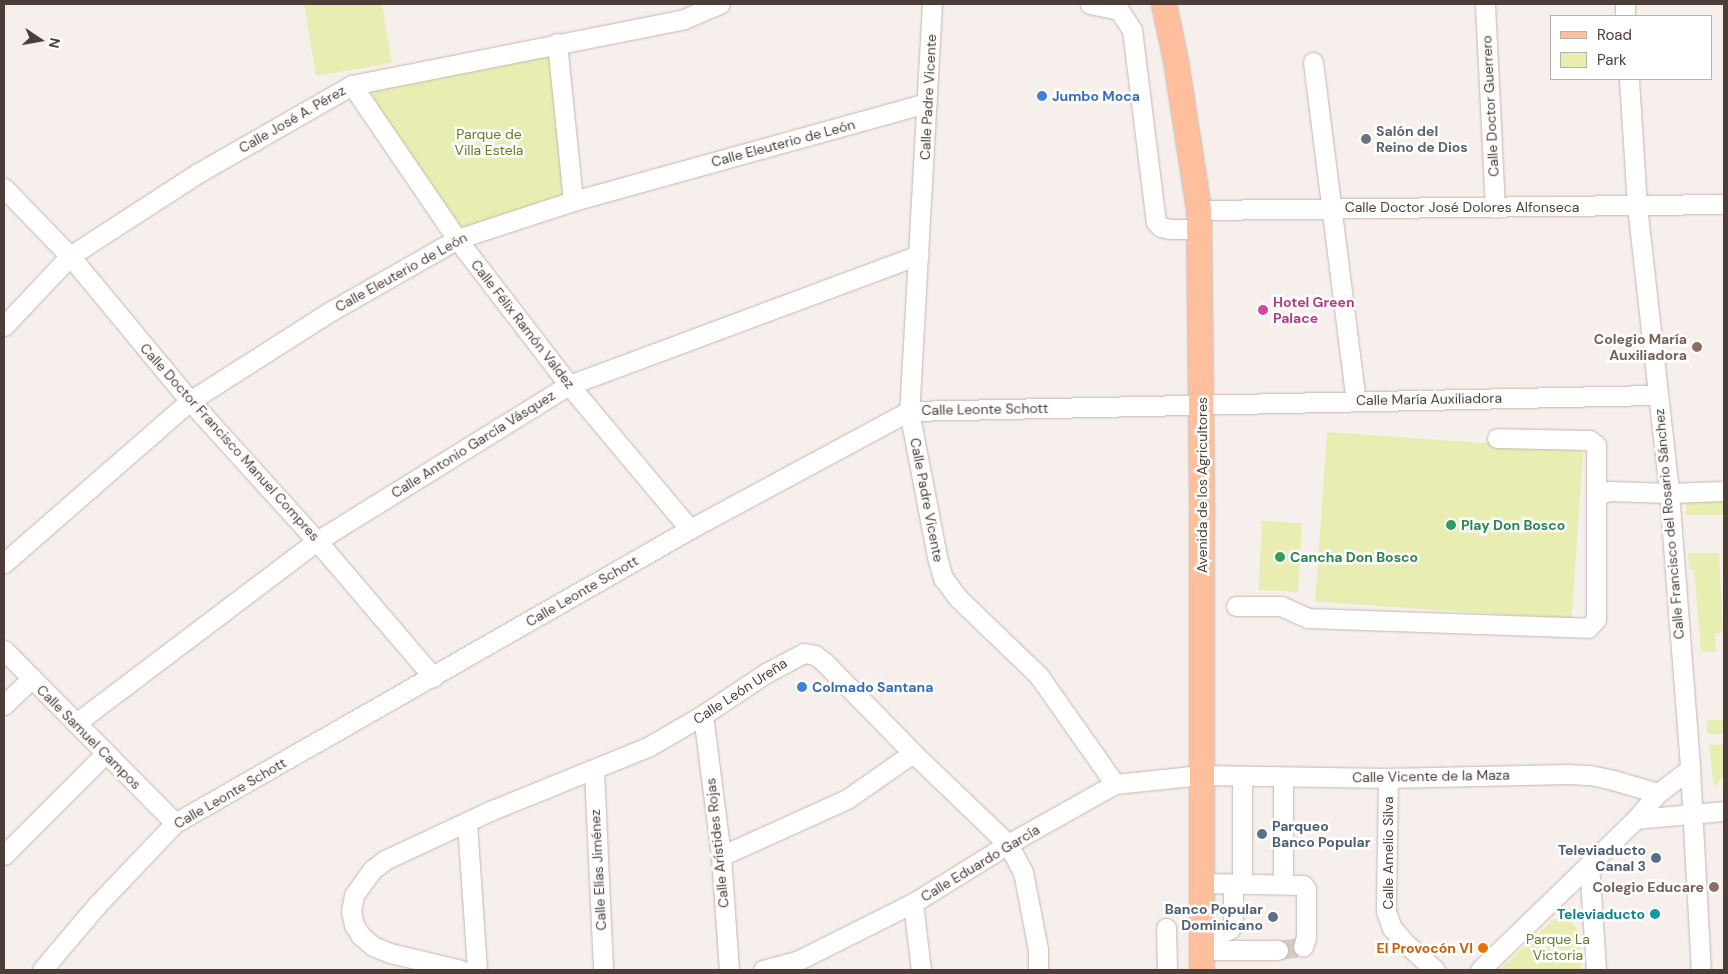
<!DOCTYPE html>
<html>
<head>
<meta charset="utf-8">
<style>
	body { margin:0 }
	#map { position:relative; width:1728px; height:974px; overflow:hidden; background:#f6efeb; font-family:"DM Sans",sans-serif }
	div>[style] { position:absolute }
	.green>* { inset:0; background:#e8edb2; transform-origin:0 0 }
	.minor-tunnel>* { height:19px; margin-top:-9.5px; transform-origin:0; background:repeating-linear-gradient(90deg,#d4cbc7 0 19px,transparent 0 28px) }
	.roads { filter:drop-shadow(0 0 1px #c6b6b0) drop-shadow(0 0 1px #c6b6b0) }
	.minor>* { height:19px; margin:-9.5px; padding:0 9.5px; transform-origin:9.5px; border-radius:9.5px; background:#fff }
	.major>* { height:24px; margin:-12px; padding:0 12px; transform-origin:12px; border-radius:12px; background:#ffbe9c }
	.dots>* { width:14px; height:14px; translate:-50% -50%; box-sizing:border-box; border:2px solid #fff; border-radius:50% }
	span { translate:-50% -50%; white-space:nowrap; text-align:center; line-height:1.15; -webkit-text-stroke:5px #fff; paint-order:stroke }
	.shop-label { font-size:14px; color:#366cbe; font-weight:700 }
	.left { translate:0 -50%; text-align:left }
	.street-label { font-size:14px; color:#4c3d38 }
	.worship-label { font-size:14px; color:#5b616d; font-weight:700 }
	.park-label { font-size:14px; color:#667d24 }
	.hotel-label { font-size:14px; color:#b23c85; font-weight:700 }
	.education-label { font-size:14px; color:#785e54; font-weight:700 }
	.right { translate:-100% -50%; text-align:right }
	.leisure-label { font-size:14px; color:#27864d; font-weight:700 }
	.service-label { font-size:14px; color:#4e5e75; font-weight:700 }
	.culture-label { font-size:14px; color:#0d838f; font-weight:700 }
	.food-label { font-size:14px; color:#c56008; font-weight:700 }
	.frame { position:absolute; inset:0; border:5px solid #4c3d38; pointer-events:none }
	.legend { position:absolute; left:1550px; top:15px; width:162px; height:65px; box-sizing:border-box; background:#fff; border:1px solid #b7b1af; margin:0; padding:6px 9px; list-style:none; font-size:15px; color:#4c3d38 }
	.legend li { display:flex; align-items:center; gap:10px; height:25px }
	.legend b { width:25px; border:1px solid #b7b1af }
	.north { position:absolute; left:15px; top:15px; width:50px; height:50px; -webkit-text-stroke:4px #fff; paint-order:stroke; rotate:102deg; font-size:14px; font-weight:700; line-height:20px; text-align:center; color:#4c3d38 }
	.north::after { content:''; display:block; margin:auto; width:18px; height:22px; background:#4c3d38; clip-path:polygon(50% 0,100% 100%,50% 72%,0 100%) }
</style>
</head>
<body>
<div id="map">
	<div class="green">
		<i style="clip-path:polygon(304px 4px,382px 4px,392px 63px,316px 76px)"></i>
		<i style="clip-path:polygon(553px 49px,573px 201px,458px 234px,364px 90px)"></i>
		<i style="left:1327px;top:432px;width:257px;height:170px;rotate:4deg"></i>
		<i style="left:1686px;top:497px;width:38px;height:18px"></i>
		<i style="left:1262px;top:521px;width:40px;height:69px;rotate:3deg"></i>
		<i style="clip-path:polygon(1688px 553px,1719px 553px,1723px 632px,1715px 634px,1716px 652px,1701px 651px,1694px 570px,1689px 569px)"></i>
		<i style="left:1724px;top:720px;width:14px;height:17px;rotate:90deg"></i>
		<i style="clip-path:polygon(1724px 744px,1724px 774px,1714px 788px,1709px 745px)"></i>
		<i style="clip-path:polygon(1554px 919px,1571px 920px,1580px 933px,1581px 970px,1499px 970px)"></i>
	</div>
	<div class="minor-tunnel">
		<i style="left:1278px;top:950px;width:25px;rotate:-7deg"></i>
	</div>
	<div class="roads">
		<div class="minor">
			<i style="left:932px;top:4px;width:408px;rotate:93.2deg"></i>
			<i style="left:909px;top:411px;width:149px;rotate:79.1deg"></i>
			<i style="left:937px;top:557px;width:22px;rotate:74deg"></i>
			<i style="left:943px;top:578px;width:25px;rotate:53deg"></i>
			<i style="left:958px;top:598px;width:112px;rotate:43.9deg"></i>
			<i style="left:1039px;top:676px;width:132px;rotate:54.9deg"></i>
			<i style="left:1090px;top:4px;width:30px;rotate:12deg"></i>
			<i style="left:1119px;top:10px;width:24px;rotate:57deg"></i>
			<i style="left:1132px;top:30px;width:193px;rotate:82.9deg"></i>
			<i style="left:1156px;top:222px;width:7px;rotate:45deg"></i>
			<i style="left:1161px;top:227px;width:9px;rotate:13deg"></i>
			<i style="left:1170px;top:229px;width:29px"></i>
			<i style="left:1485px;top:4px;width:204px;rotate:87.2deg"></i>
			<i style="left:1625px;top:4px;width:12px;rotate:90deg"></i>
			<i style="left:557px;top:43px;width:159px;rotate:84.2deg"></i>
			<i style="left:1313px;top:62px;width:342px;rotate:82.8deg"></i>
			<i style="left:1629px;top:79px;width:127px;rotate:86.4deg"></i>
			<i style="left:1637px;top:206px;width:289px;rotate:83.6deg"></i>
			<i style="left:1669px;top:493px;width:277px;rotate:85.6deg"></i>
			<i style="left:1690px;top:769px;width:201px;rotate:86.9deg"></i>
			<i style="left:352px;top:85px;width:186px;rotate:55.7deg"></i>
			<i style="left:457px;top:239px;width:184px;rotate:52.5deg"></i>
			<i style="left:569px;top:385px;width:188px;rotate:50deg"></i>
			<i style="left:4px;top:188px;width:95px;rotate:45.9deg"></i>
			<i style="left:70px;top:256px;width:188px;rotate:50.4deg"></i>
			<i style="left:190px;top:401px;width:189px;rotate:47.8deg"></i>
			<i style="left:317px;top:541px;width:179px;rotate:49.5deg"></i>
			<i style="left:1199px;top:210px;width:525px;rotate:-0.65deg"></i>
			<i style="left:4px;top:326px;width:96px;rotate:-46.7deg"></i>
			<i style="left:70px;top:256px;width:153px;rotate:-33deg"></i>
			<i style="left:198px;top:173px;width:177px;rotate:-29.7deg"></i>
			<i style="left:352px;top:85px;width:338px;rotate:-11.2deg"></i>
			<i style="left:684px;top:19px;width:39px;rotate:-23deg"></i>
			<i style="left:1597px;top:495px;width:13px;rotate:-18deg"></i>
			<i style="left:1609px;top:491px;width:60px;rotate:1.9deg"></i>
			<i style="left:1669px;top:493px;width:55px;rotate:-2.1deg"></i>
			<i style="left:4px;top:563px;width:247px;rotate:-41.1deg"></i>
			<i style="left:190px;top:401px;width:167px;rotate:-32.6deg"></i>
			<i style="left:331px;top:311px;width:145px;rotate:-29.7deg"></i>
			<i style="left:457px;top:239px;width:122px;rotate:-18.1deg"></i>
			<i style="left:573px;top:201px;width:367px;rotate:-15.5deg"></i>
			<i style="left:1236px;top:606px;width:45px"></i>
			<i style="left:1281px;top:606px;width:30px;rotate:24deg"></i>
			<i style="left:1308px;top:618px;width:280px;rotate:2deg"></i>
			<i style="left:1588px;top:628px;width:12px;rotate:-48deg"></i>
			<i style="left:1596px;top:619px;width:174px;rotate:-90deg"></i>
			<i style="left:1596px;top:445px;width:9px;rotate:-144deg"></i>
			<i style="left:1589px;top:440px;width:92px;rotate:-178.8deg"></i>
			<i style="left:4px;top:650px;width:243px;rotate:45.3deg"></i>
			<i style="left:4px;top:705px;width:39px;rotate:-44deg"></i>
			<i style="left:703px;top:715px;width:142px;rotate:82.7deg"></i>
			<i style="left:721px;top:856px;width:114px;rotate:86deg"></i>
			<i style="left:76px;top:723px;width:302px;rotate:-37.1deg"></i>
			<i style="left:317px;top:541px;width:296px;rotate:-31.8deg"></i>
			<i style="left:569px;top:385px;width:373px;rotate:-20.4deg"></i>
			<i style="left:594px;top:770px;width:200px;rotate:87.4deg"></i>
			<i style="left:1388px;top:778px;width:133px;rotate:90.9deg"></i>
			<i style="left:1386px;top:911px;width:18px;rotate:71deg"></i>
			<i style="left:1392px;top:928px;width:18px;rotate:49deg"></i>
			<i style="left:1404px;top:942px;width:42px;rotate:42.1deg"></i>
			<i style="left:1636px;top:819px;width:88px;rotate:-5.2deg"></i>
			<i style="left:467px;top:823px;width:147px;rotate:86.1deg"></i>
			<i style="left:4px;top:855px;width:143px;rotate:-45deg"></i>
			<i style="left:721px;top:856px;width:138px;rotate:-24.3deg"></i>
			<i style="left:847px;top:799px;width:80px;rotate:-34.9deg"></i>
			<i style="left:1589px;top:864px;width:106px;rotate:86.2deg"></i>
			<i style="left:1202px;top:883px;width:101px;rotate:1.1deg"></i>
			<i style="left:1303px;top:885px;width:5px;rotate:53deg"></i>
			<i style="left:1306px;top:889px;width:48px;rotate:90deg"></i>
			<i style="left:1306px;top:937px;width:10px;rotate:107deg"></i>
			<i style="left:1242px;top:884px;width:108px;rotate:-90deg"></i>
			<i style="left:1283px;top:884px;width:107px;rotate:-90deg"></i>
			<i style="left:913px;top:903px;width:67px;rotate:83.2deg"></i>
			<i style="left:1166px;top:928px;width:42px;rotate:88.6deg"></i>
			<i style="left:1202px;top:933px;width:18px;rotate:3deg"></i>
			<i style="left:1220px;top:934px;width:11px;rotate:-27deg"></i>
			<i style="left:1230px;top:929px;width:6px;rotate:-59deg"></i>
			<i style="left:1233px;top:924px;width:40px;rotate:-90deg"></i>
			<i style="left:1202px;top:950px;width:76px"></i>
			<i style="left:42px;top:970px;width:84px;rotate:-49.8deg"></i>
			<i style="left:96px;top:906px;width:115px;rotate:-46.4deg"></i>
			<i style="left:175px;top:823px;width:593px;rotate:-29.72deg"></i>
			<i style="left:690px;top:529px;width:249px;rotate:-28.3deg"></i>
			<i style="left:909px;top:411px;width:748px;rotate:-1.23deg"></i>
			<i style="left:461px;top:970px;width:73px;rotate:-166.5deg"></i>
			<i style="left:390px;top:953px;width:18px;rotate:-158deg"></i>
			<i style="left:373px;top:946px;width:16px;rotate:-140deg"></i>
			<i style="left:361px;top:936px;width:13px;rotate:-122deg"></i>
			<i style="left:354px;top:925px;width:14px;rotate:-102deg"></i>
			<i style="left:351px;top:911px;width:16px;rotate:-79deg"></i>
			<i style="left:354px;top:895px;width:31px;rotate:-54deg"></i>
			<i style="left:372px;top:870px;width:16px;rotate:-38deg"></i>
			<i style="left:385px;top:860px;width:116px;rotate:-25deg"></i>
			<i style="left:490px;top:811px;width:170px;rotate:-22.1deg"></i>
			<i style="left:648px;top:747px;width:64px;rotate:-30.2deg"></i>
			<i style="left:703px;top:715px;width:76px;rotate:-33.7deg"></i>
			<i style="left:766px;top:673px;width:43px;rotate:-27.8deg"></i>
			<i style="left:804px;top:653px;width:11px;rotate:10deg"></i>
			<i style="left:815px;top:655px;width:11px;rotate:38deg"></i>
			<i style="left:824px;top:662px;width:127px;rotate:45.6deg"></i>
			<i style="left:913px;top:753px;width:132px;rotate:43.8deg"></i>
			<i style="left:1008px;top:844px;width:32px;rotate:62deg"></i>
			<i style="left:1023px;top:872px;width:78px;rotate:79deg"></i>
			<i style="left:1038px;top:949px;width:21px;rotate:90deg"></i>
			<i style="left:763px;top:970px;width:35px;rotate:-15deg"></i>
			<i style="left:797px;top:961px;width:130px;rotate:-26.6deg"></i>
			<i style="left:913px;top:903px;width:112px;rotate:-31.8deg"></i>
			<i style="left:1008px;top:844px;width:123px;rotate:-29.3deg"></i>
			<i style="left:1115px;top:784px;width:87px;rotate:-5.9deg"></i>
			<i style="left:1202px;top:775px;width:186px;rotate:0.9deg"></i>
			<i style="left:1388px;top:778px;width:180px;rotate:-1.3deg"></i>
			<i style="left:1568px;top:774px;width:22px;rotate:3deg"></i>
			<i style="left:1590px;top:775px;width:24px;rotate:12deg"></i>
			<i style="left:1613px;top:780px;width:47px;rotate:16.1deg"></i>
			<i style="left:1480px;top:970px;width:217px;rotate:-44.1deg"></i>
			<i style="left:1636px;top:819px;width:34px;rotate:-50deg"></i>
			<i style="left:1658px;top:793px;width:40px;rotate:-37deg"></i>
		</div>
		<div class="major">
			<i style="left:1164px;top:4px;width:58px;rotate:78.1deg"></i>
			<i style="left:1176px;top:61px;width:151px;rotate:81.2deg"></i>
			<i style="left:1199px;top:210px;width:308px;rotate:89.4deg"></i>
			<i style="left:1202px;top:518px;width:452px;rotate:90deg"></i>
		</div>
	</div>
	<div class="dots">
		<i style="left:1042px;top:96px;background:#3f7fe0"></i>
		<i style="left:1366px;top:139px;background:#6b7280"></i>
		<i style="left:1263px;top:310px;background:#d1479c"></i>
		<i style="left:1697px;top:347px;background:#8d6e63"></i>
		<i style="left:1451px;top:525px;background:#2e9e5b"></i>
		<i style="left:1280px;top:557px;background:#2e9e5b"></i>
		<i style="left:802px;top:687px;background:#3f7fe0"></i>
		<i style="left:1262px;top:834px;background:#5c6f8a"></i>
		<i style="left:1656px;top:858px;background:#5c6f8a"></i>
		<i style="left:1714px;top:887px;background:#8d6e63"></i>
		<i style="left:1655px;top:914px;background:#0f9aa8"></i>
		<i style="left:1273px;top:917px;background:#5c6f8a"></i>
		<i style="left:1483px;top:948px;background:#e8710a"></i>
	</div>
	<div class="shop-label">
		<span class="left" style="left:1052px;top:96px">Jumbo Moca</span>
		<span class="left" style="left:812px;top:687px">Colmado Santana</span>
	</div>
	<div class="street-label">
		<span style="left:928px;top:97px;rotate:-87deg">Calle Padre Vicente</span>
		<span style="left:1490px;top:106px;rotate:-93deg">Calle Doctor Guerrero</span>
		<span style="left:292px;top:119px;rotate:-30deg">Calle José A. Pérez</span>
		<span style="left:783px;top:143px;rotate:-15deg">Calle Eleuterio de León</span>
		<span style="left:1462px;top:207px">Calle Doctor José Dolores Alfonseca</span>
		<span style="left:401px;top:272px;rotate:-29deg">Calle Eleuterio de León</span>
		<span style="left:523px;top:324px;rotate:52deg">Calle Félix Ramón Valdez</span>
		<span style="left:1429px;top:399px;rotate:-1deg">Calle María Auxiliadora</span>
		<span style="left:985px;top:409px;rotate:-1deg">Calle Leonte Schott</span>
		<span style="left:230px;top:442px;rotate:48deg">Calle Doctor Francisco Manuel Compres</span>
		<span style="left:473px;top:444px;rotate:-32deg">Calle Antonio García Vásquez</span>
		<span style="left:1202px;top:485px;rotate:-90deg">Avenida de los Agricultores</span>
		<span style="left:927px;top:500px;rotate:79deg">Calle Padre Vicente</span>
		<span style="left:1669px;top:524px;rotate:-95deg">Calle Francisco del Rosario Sánchez</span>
		<span style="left:582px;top:591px;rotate:-30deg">Calle Leonte Schott</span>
		<span style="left:740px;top:691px;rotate:-33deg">Calle León Ureña</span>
		<span style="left:89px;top:737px;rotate:45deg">Calle Samuel Campos</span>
		<span style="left:1431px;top:776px;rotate:-1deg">Calle Vicente de la Maza</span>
		<span style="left:230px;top:793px;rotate:-30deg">Calle Leonte Schott</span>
		<span style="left:717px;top:843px;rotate:-96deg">Calle Arístides Rojas</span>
		<span style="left:1388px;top:853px;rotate:-90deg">Calle Amelio Silva</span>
		<span style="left:980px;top:863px;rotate:-31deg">Calle Eduardo García</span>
		<span style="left:598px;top:870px;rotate:-93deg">Calle Elías Jiménez</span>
	</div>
	<div class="worship-label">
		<span class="left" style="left:1376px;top:139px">Salón del<br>Reino de Dios</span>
	</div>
	<div class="park-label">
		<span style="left:489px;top:142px">Parque de<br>Villa Estela</span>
		<span style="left:1558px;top:947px">Parque La<br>Victoria</span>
	</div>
	<div class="hotel-label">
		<span class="left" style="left:1273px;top:310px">Hotel Green<br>Palace</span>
	</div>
	<div class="education-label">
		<span class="right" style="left:1687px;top:347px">Colegio María<br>Auxiliadora</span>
		<span class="right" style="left:1704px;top:887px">Colegio Educare</span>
	</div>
	<div class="leisure-label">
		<span class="left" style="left:1461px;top:525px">Play Don Bosco</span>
		<span class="left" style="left:1290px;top:557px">Cancha Don Bosco</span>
	</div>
	<div class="service-label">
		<span class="left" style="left:1272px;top:834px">Parqueo<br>Banco Popular</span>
		<span class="right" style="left:1646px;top:858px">Televiaducto<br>Canal 3</span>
		<span class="right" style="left:1263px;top:917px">Banco Popular<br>Dominicano</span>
	</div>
	<div class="culture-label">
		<span class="right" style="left:1645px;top:914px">Televiaducto</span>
	</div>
	<div class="food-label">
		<span class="right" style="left:1473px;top:948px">El Provocón VI</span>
	</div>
	<div class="frame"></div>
	<ul class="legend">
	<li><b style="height:6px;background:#ffbe9c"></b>Road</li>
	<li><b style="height:14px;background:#e8edb2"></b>Park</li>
	</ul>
	<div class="north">N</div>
</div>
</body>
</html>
